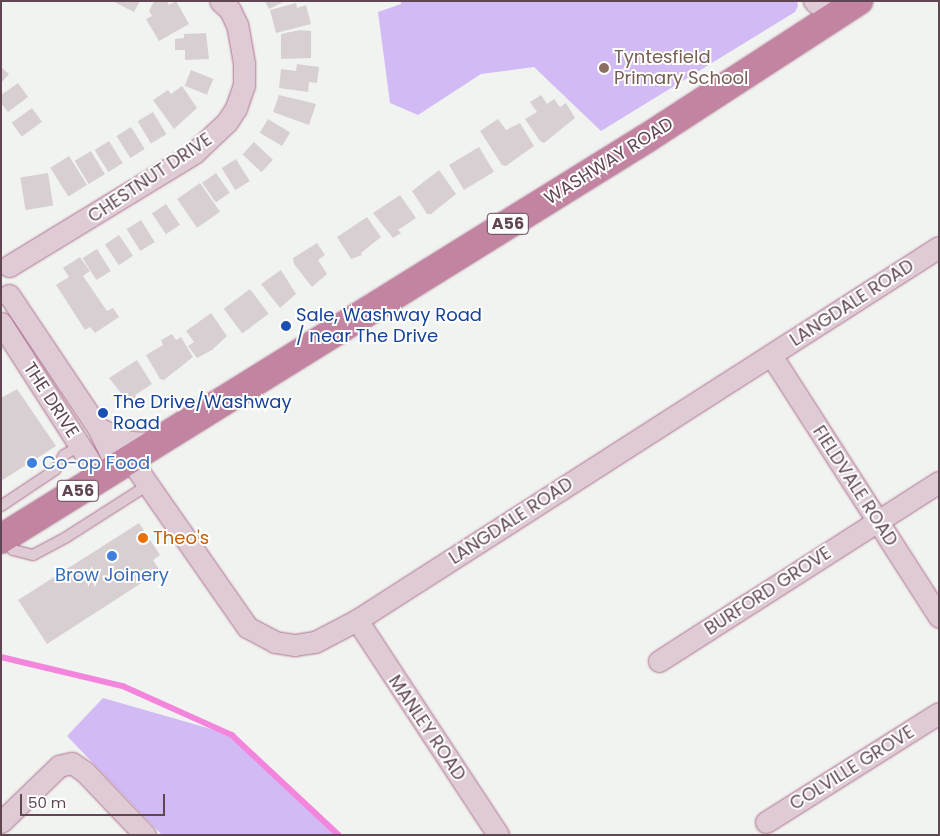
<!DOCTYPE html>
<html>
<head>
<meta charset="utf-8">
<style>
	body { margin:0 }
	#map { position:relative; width:940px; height:836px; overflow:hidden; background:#f0f3f0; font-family:Poppins,sans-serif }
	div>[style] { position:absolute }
	.green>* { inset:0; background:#d2bbf4 }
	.stream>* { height:5.5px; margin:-2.75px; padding:0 2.75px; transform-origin:2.75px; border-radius:2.75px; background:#f485dc }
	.building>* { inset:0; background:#d8cfd2; transform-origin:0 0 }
	.roads { filter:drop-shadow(0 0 1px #af6f8d) drop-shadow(0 0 1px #af6f8d) }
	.lane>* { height:10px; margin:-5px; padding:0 5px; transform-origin:5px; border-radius:5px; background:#decbd5 }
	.street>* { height:21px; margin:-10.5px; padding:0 10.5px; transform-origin:10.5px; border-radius:10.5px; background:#decbd5 }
	.highway>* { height:28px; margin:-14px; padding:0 14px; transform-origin:14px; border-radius:14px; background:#c384a2 }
	.dots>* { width:14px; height:14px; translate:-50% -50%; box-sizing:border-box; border:2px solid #fff; border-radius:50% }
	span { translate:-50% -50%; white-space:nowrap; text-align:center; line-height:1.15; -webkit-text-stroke:4px #fff; paint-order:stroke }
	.shield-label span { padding:1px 4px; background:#fff; border:1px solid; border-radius:4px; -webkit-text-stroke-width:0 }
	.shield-label { font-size:16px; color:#604653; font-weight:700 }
	.education-label { font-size:18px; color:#785e54 }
	.left { translate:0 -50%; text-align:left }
	.street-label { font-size:18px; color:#604653 }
	.transit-label { font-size:18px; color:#164399 }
	.shop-label { font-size:18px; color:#366cbe }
	.food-label { font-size:18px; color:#c56008 }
	.frame { position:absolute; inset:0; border:2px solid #604653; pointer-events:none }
	.scale { position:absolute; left:20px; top:794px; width:145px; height:22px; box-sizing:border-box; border:2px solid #604653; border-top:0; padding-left:6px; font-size:15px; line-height:18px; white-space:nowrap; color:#604653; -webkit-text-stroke:4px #fff; paint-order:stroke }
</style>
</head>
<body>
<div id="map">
	<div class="green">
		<i style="clip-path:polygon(401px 1px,797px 1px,798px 6px,795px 12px,601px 131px,534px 67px,481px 74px,418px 115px,390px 103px,378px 12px,401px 4px)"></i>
		<i style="clip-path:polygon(103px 698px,232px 735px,339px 835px,162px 835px,67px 736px)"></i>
	</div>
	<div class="stream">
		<i style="left:1px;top:657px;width:125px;rotate:13.4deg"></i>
		<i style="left:123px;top:686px;width:120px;rotate:24.2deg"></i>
		<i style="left:232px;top:735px;width:146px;rotate:43.1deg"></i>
	</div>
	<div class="building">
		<i style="clip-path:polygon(112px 1px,140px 1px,134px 12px)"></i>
		<i style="clip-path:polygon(154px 1px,167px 1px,169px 5px,176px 1px,189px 24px,159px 41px,146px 19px,152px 16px,149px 11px)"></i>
		<i style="clip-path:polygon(265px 1px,285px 1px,269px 9px)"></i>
		<i style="clip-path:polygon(296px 3px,297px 8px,306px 5px,311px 24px,276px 33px,270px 10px)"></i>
		<i style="clip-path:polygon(300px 30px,311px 31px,311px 58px,281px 59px,281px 34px)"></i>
		<i style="clip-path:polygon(206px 33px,209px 59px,185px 60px,185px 50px,175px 50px,175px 39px,184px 38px,184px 34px)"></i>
		<i style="clip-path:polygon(297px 64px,319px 67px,317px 83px,309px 82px,308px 92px,279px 88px,281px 69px,296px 71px)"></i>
		<i style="clip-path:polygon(1px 67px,9px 74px,1px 83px)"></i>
		<i style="left:191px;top:70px;width:24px;height:17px;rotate:22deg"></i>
		<i style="clip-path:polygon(18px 83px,28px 97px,8px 112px,1px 103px,1px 95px)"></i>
		<i style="clip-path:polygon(182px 86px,197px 108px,174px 129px,153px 100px,168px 90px,171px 94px)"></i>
		<i style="clip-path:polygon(279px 95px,316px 104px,309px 125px,273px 112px)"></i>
		<i style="clip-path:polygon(541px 95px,547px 104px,554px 99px,560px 107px,566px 103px,575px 118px,544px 143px,540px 141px,525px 119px,537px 112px,530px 102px)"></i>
		<i style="left:32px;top:108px;width:17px;height:25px;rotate:54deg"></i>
		<i style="left:153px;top:112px;width:26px;height:18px;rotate:59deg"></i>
		<i style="left:268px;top:119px;width:26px;height:16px;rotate:31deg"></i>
		<i style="clip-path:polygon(498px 119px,506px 130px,520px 123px,534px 146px,506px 166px,502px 165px,480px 131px)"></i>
		<i style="left:131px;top:127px;width:26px;height:17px;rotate:58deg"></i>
		<i style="left:109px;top:141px;width:26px;height:17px;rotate:58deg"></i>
		<i style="left:254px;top:142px;width:26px;height:17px;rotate:43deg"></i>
		<i style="left:479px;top:147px;width:29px;height:35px;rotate:59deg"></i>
		<i style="left:91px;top:151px;width:27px;height:19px;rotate:59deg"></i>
		<i style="left:69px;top:156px;width:34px;height:22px;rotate:58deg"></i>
		<i style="left:236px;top:159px;width:26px;height:17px;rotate:58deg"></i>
		<i style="clip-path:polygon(439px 170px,456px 194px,431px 214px,427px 214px,412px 191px)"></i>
		<i style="left:48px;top:173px;width:33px;height:28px;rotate:81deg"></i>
		<i style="left:216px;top:173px;width:24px;height:17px;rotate:55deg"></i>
		<i style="left:200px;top:183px;width:35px;height:28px;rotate:55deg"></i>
		<i style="clip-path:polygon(400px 195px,416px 218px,398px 230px,401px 233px,393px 238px,373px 213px)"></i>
		<i style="left:166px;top:204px;width:25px;height:17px;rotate:56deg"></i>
		<i style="clip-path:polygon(367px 217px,381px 237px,361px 253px,362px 255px,351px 259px,337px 237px)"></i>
		<i style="left:141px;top:220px;width:26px;height:17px;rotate:58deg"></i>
		<i style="left:119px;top:235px;width:25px;height:17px;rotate:56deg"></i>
		<i style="clip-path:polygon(317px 243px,325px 255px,318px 260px,327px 274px,312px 287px,294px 264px,293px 258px)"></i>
		<i style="left:97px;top:249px;width:26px;height:17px;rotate:58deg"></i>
		<i style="clip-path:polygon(80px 257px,90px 271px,83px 276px,107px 311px,113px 308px,119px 317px,95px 333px,90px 327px,85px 330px,56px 285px,69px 277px,63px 268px)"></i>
		<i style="clip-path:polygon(281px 270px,296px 294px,280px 308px,261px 284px)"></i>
		<i style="left:250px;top:289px;width:31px;height:33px;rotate:53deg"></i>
		<i style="clip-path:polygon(211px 313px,227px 336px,212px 350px,197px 358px,188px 346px,194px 342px,186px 331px)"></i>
		<i style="clip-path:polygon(172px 334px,176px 340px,181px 337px,193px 357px,164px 380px,160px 379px,146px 355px,163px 345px,161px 340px)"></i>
		<i style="clip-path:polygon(137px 360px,152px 384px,135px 395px,137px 398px,129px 403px,109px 378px)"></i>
		<i style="clip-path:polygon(17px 389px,56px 446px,1px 481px,1px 398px)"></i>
		<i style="clip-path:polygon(139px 523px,160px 555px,153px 560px,160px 571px,47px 644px,18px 600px)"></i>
	</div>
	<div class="roads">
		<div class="lane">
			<i style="left:1px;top:506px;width:65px;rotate:-33.7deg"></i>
			<i style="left:55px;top:470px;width:17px;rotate:-59deg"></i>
			<i style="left:64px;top:455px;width:20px;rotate:-30deg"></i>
			<i style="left:5px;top:538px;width:14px;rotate:56deg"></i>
			<i style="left:13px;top:550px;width:21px;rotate:14deg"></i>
			<i style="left:33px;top:555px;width:36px;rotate:-28deg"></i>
			<i style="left:65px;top:538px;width:98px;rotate:-32.6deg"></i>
		</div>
		<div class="street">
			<i style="left:814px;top:1px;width:25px;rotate:40deg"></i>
			<i style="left:9px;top:266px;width:217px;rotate:-31.4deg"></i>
			<i style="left:194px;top:153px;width:45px;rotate:-43.2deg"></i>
			<i style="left:227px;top:122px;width:17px;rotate:-57deg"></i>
			<i style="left:236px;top:108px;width:24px;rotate:-71deg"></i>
			<i style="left:244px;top:85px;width:22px;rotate:-90deg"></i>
			<i style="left:244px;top:63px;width:39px;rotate:-100deg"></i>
			<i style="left:237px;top:25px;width:17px;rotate:-115deg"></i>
			<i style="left:230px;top:10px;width:13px;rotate:-138deg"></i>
			<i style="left:9px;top:295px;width:160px;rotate:56.2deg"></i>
			<i style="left:98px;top:428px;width:43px;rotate:64deg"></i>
			<i style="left:1px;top:323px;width:183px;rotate:57.3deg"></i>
			<i style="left:771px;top:355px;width:311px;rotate:57.3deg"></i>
			<i style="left:98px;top:428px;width:35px;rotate:24deg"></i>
			<i style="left:130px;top:442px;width:26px;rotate:2deg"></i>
			<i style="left:130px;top:459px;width:205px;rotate:55.1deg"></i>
			<i style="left:247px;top:627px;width:32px;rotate:28deg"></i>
			<i style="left:275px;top:642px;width:20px;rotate:9deg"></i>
			<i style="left:295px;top:645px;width:20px;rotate:-9deg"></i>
			<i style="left:315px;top:642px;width:47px;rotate:-27.6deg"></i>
			<i style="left:357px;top:620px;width:691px;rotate:-32.66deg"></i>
			<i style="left:357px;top:620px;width:257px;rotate:56.7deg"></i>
			<i style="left:659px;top:661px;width:332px;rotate:-32.6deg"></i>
			<i style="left:1px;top:822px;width:81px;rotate:-44deg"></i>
			<i style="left:59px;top:766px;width:13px;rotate:-13deg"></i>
			<i style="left:72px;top:763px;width:16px;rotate:35deg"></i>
			<i style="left:85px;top:772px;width:87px;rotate:46.4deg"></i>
			<i style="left:766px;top:822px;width:204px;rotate:-32.2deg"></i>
		</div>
		<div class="highway">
			<i style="left:1px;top:539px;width:760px;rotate:-31.83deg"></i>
			<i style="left:647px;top:138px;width:252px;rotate:-33deg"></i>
		</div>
	</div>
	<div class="dots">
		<i style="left:604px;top:68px;background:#8d6e63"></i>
		<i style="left:286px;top:326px;background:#1a4fb4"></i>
		<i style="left:103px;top:413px;background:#1a4fb4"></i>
		<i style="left:32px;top:463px;background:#3f7fe0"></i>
		<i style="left:143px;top:538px;background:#e8710a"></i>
		<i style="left:112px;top:556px;background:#3f7fe0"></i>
	</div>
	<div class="shield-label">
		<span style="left:508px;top:224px">A56</span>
		<span style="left:78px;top:491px">A56</span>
	</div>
	<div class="education-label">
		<span class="left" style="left:614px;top:68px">Tyntesfield<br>Primary School</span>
	</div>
	<div class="street-label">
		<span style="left:609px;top:161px;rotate:-32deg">WASHWAY ROAD</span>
		<span style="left:150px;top:178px;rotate:-34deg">CHESTNUT DRIVE</span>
		<span style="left:852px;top:303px;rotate:-33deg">LANGDALE ROAD</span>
		<span style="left:51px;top:400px;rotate:57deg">THE DRIVE</span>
		<span style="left:855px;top:486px;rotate:57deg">FIELDVALE ROAD</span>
		<span style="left:511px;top:521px;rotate:-33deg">LANGDALE ROAD</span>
		<span style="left:768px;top:591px;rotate:-33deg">BURFORD GROVE</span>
		<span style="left:427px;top:728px;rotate:56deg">MANLEY ROAD</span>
		<span style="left:852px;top:768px;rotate:-32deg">COLVILLE GROVE</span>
	</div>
	<div class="transit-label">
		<span class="left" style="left:296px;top:326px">Sale, Washway Road<br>/ near The Drive</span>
		<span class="left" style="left:113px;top:413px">The Drive/Washway<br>Road</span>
	</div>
	<div class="shop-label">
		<span class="left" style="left:42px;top:463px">Co-op Food</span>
		<span style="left:112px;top:575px">Brow Joinery</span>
	</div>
	<div class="food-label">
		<span class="left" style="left:153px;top:538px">Theo's</span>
	</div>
	<div class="frame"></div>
	<div class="scale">50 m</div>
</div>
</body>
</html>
